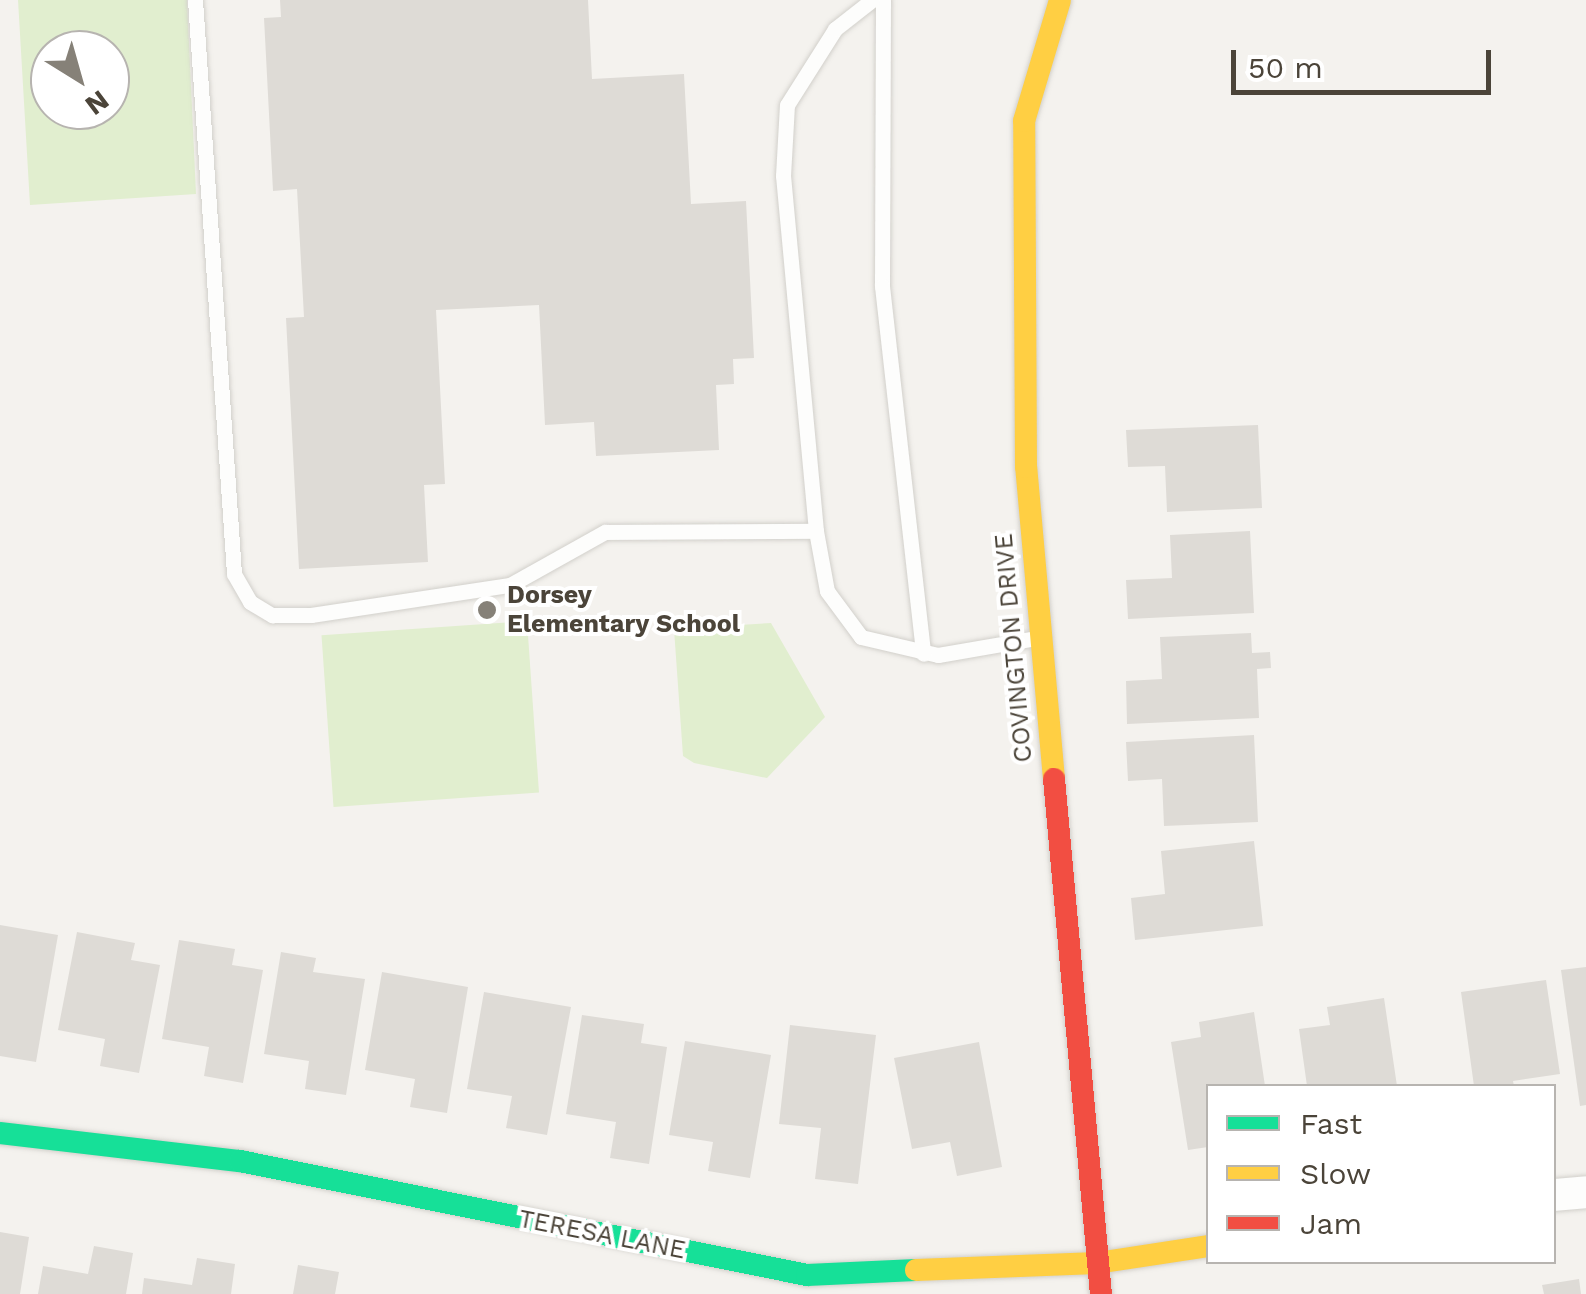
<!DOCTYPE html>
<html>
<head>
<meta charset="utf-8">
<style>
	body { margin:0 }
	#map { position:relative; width:1586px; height:1294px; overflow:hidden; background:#f4f2ee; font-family:"Work Sans",sans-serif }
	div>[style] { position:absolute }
	.green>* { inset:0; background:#e1eecf; transform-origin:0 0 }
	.building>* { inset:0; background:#dedbd6 }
	.roads { filter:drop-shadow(0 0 2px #d2d0cb) drop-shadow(0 0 2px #d2d0cb) }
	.lane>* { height:15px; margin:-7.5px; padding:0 7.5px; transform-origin:7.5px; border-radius:7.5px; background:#fdfdfc }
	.street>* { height:32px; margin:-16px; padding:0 16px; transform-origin:16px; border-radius:16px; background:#fdfdfc }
	.fast>* { height:22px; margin:-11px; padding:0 11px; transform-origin:11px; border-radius:11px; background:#16e098 }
	.slow>* { height:22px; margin:-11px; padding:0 11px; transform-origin:11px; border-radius:11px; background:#ffcf43 }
	.jam>* { height:22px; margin:-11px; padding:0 11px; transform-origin:11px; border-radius:11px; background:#f24e42 }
	.dots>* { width:28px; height:28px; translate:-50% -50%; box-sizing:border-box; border:5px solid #fff; border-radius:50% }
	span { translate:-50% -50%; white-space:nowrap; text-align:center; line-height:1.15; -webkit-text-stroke:8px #fff; paint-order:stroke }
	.poi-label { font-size:25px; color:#4b4439; font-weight:700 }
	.left { translate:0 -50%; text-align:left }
	.street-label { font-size:25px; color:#4b4439 }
	.legend { position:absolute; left:1206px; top:1084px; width:350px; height:180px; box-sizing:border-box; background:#fff; border:2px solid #b7b4b0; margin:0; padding:12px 18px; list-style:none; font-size:30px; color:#4b4439 }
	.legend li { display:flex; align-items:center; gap:20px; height:50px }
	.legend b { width:50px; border:2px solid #b7b4b0 }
	.north { position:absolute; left:30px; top:30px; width:100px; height:100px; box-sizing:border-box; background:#fff; border:2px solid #b7b4b0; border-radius:50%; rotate:143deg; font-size:28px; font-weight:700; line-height:40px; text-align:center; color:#4b4439 }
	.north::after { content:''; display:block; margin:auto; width:35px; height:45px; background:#868178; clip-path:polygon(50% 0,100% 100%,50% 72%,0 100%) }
	.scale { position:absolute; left:1231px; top:50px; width:260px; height:45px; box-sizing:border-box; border:5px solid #4b4439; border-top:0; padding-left:12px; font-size:30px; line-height:35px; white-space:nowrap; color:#4b4439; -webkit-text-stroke:8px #fff; paint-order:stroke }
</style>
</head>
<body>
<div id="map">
	<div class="green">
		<i style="clip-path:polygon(evenodd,18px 0,187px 0,196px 194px,30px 205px,18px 0,50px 50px,110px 50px,110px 110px,50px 110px,50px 50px)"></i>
		<i style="left:527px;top:621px;width:172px;height:206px;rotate:86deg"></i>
		<i style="clip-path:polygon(771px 623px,825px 717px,767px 778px,694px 763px,683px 756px,674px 629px)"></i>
	</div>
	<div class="building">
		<i style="clip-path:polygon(280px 0,588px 0,592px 79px,684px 74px,691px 204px,746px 201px,754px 358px,733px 359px,734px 384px,716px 385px,719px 450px,596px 456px,594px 422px,545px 425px,539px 305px,436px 310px,445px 484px,424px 485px,428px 562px,299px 569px,286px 318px,304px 317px,297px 189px,273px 191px,264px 18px,281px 17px)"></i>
		<i style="clip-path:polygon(1258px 425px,1262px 508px,1167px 512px,1165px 466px,1128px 467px,1126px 430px)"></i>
		<i style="clip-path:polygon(1250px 531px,1254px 613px,1128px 619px,1126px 580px,1172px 578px,1170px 535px)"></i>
		<i style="clip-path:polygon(1251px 633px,1252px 653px,1270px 652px,1271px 668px,1257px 669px,1259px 718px,1127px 724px,1126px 681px,1162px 679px,1160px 637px)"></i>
		<i style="clip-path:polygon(1254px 735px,1258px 822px,1164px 826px,1162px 779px,1128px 781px,1126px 742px)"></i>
		<i style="clip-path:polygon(1254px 841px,1263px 926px,1135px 940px,1131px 898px,1165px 894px,1161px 851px)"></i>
		<i style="clip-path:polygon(0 925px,58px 935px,36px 1062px,0 1056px)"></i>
		<i style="clip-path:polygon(77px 932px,135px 943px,131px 960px,160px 965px,139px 1073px,100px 1066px,105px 1039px,58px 1030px)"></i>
		<i style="clip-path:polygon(179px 940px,235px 949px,232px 965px,263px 970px,243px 1083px,204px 1076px,209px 1047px,162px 1039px)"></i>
		<i style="clip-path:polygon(281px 952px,316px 958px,313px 972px,365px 979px,346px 1095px,305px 1089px,309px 1061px,264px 1054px)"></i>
		<i style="clip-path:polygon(1586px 967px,1586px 1105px,1580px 1106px,1561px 970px)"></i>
		<i style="clip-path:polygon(382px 972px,468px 987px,447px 1113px,410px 1107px,415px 1079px,365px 1070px)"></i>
		<i style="clip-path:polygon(1546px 980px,1560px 1074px,1513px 1081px,1514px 1086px,1474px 1086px,1461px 992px)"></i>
		<i style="clip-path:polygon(484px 992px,571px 1007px,547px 1135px,506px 1128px,512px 1096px,467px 1089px)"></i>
		<i style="clip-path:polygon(1384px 998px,1397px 1086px,1307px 1086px,1299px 1029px,1330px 1025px,1327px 1007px)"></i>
		<i style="clip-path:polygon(1254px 1012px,1265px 1086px,1208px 1086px,1208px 1147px,1188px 1150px,1171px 1042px,1201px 1037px,1199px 1022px)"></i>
		<i style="clip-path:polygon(582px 1015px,644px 1024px,641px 1043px,667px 1047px,649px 1164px,610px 1158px,616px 1122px,566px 1114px)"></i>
		<i style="clip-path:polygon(790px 1025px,876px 1035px,858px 1184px,815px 1179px,821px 1128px,779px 1124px)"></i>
		<i style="clip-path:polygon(685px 1041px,771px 1055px,750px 1178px,708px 1171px,713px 1142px,669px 1135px)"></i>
		<i style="clip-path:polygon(979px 1042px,1002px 1167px,957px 1176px,950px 1142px,912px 1149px,894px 1058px)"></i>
		<i style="clip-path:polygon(0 1232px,29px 1237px,20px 1294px,0 1294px)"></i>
		<i style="clip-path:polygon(94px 1246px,133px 1253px,126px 1294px,38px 1294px,43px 1266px,88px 1274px)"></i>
		<i style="clip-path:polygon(197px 1258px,235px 1264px,231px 1294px,142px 1294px,144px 1278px,192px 1285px)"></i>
		<i style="clip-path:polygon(298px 1265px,339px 1272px,335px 1294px,293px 1294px)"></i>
		<i style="clip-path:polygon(1579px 1279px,1581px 1294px,1544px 1294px,1542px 1285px)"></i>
	</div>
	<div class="roads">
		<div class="lane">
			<i style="left:195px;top:0;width:575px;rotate:86.11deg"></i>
			<i style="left:234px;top:574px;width:32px;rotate:60deg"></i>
			<i style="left:250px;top:602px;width:26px;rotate:31deg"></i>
			<i style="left:272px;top:615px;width:39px"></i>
			<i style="left:311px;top:615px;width:201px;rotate:-8.6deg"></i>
			<i style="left:510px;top:585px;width:109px;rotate:-29.2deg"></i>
			<i style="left:605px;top:532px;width:211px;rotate:-0.3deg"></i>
			<i style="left:816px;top:531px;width:61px;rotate:79.6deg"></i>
			<i style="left:827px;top:591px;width:57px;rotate:53.5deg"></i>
			<i style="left:861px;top:637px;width:79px;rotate:13.2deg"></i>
			<i style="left:938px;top:655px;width:99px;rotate:-9.8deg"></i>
			<i style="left:883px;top:0;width:286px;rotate:90.2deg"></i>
			<i style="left:882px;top:286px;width:370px;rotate:83.6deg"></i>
			<i style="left:816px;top:531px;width:357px;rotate:-95.3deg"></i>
			<i style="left:783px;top:176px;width:71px;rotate:-86.8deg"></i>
			<i style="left:787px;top:105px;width:90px;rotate:-57.7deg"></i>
			<i style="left:835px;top:29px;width:47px;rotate:-38.1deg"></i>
		</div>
		<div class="street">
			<i style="left:1554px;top:1195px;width:32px;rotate:-5deg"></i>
		</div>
		<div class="fast">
			<i style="left:0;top:1133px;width:242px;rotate:6.7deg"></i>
			<i style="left:240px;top:1161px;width:578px;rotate:11.37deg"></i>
			<i style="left:807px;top:1275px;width:109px;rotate:-2.6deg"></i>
		</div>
		<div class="slow">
			<i style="left:1054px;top:779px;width:313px;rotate:-95.1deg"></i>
			<i style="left:1026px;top:467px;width:346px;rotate:-90.3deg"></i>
			<i style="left:1024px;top:121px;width:126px;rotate:-73.4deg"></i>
			<i style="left:916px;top:1270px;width:181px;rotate:-2.2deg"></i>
			<i style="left:1097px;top:1263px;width:112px;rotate:-8.7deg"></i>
		</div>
		<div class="jam">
			<i style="left:1054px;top:779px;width:517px;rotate:84.79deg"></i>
		</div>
	</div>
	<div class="dots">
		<i style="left:487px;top:610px;background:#868178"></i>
	</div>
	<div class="poi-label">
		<span class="left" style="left:507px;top:610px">Dorsey<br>Elementary School</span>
	</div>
	<div class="street-label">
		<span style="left:1014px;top:648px;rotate:-95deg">COVINGTON DRIVE</span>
		<span style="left:602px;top:1235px;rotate:11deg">TERESA LANE</span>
	</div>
	<ul class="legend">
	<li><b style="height:12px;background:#16e098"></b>Fast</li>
	<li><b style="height:12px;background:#ffcf43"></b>Slow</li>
	<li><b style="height:12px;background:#f24e42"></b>Jam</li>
	</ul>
	<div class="north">N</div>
	<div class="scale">50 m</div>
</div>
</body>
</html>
